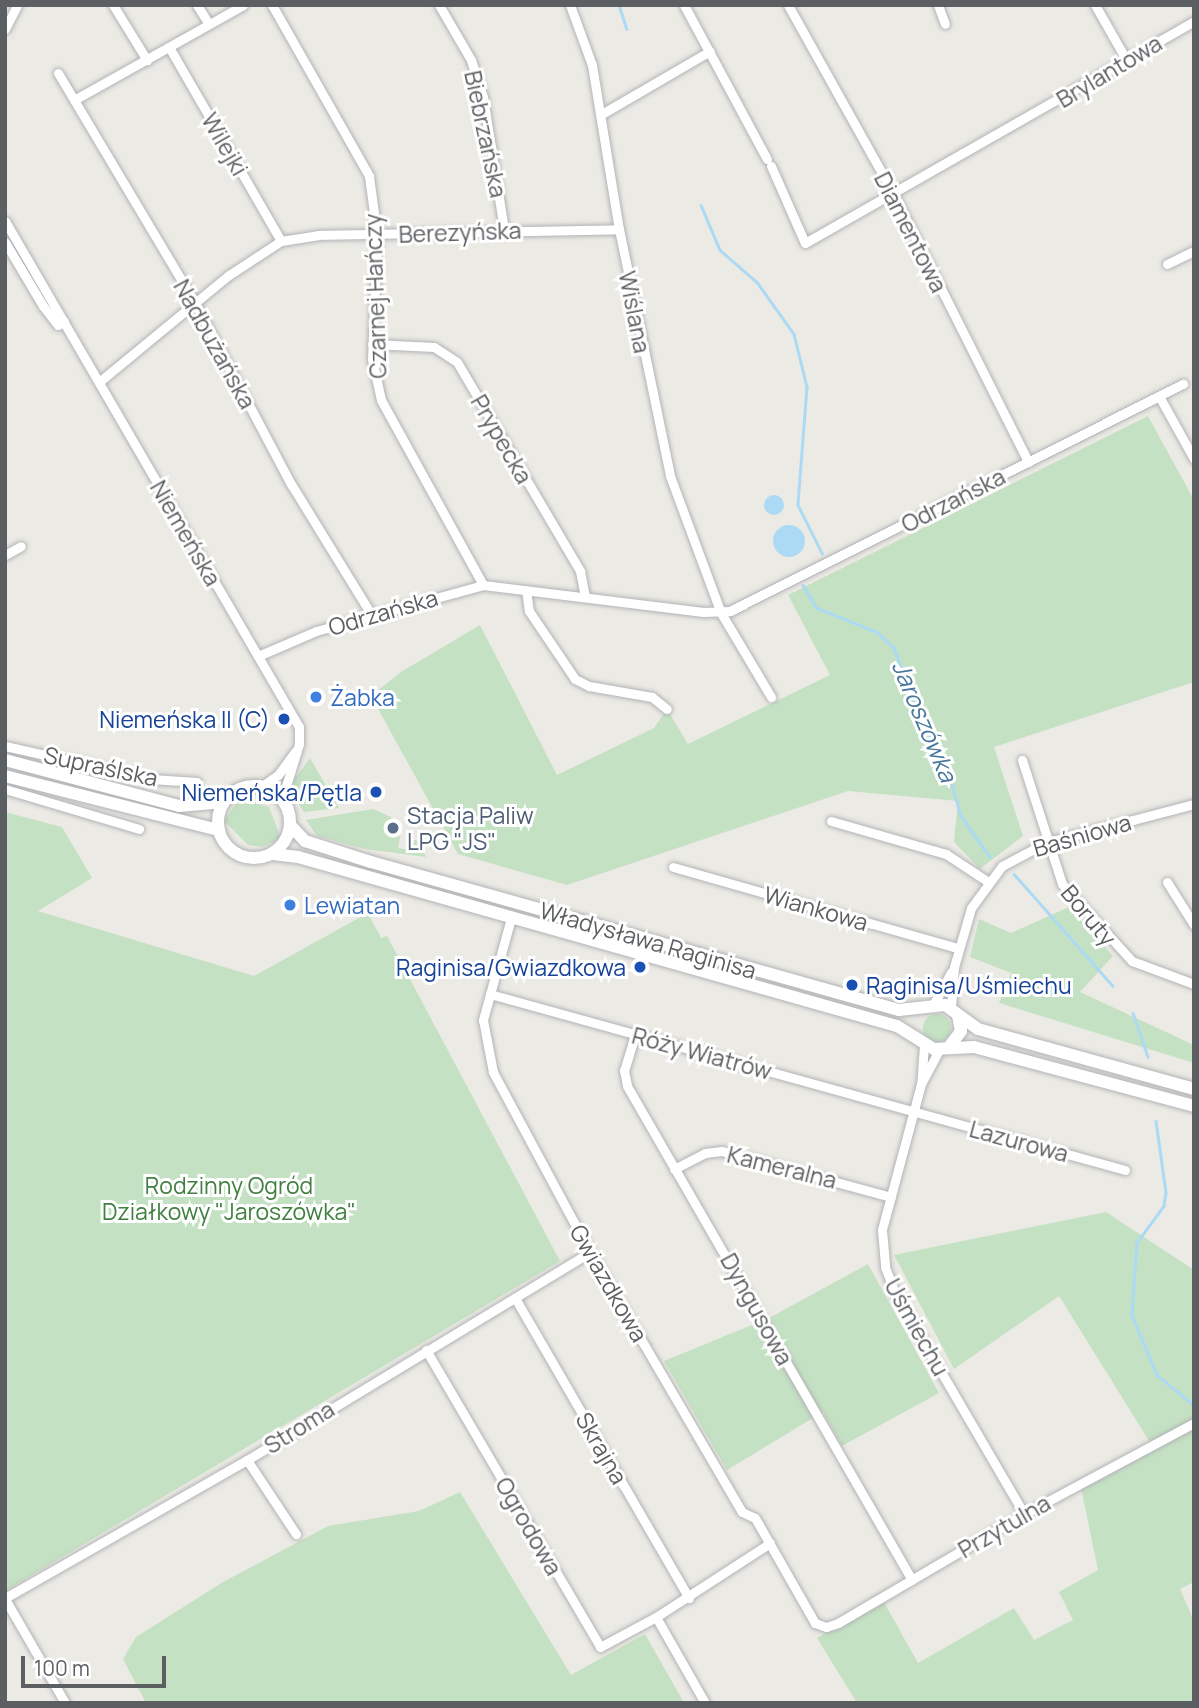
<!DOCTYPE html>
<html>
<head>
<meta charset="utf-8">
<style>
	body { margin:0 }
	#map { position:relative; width:1199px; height:1708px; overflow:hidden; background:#eceae4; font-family:Manrope,sans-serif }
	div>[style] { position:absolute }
	.green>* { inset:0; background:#c5e1c3 }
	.round { border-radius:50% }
	.water>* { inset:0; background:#acdaf5 }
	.stream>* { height:2.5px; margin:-1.25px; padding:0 1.25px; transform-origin:1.25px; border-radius:1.25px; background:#acdaf5 }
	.roads { filter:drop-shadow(0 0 2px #b1b4b7) drop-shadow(0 0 2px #b1b4b7) }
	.minor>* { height:9px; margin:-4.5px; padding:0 4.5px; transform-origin:4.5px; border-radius:4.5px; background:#fff }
	.secondary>* { height:12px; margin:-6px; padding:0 6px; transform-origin:6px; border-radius:6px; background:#fff }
	.secondary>.ring { margin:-6px; padding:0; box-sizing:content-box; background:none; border:12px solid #fff; border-radius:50% }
	.dots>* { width:19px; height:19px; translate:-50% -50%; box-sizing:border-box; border:4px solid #fff; border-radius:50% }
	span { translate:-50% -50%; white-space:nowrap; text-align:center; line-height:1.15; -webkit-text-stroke:6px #fff; paint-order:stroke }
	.street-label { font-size:23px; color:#5c5f62 }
	.shop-label { font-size:23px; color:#366cbe }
	.left { translate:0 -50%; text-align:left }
	.transit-label { font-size:23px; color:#164399 }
	.right { translate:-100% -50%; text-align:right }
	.service-label { font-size:23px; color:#4e5e75 }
	.park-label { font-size:23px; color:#407f3f }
	.water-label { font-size:24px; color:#47779c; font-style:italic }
	.frame { position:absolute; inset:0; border:7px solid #5c5f62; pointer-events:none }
	.scale { position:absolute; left:21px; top:1656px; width:145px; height:32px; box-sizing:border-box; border:4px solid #5c5f62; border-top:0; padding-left:9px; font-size:21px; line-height:24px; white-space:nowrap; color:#5c5f62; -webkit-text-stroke:5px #fff; paint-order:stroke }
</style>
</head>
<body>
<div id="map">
	<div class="green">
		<i style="clip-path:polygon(1148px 416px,1194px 500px,1194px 682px,994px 747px,1023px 836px,980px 869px,954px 842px,958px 801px,848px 791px,567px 885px,458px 854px,371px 696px,401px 672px,480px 625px,557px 775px,654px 728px,667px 709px,688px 744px,830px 675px,788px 595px)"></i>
		<i style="clip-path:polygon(310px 758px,339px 808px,304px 812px,295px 799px,293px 781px)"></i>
		<i style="clip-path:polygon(245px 799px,269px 807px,280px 836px,276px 841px,262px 847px,248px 845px,224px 821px,236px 803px)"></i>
		<i style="clip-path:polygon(373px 809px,391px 817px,400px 838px,398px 848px,411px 850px,414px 840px,418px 841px,426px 857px,365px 849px,317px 836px,306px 820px)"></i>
		<i style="clip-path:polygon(5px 812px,62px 827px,92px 878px,38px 911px,254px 976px,368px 913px,381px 938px,387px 936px,560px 1261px,5px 1591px)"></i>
		<i style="clip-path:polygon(1069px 907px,1113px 956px,1080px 992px,1194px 1045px,1194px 1063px,999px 1003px,1011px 973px,970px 957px,979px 919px,1011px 933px)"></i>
		<i class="round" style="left:923px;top:1014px;width:28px;height:28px"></i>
		<i style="clip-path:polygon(1106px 1212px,1194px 1270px,1194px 1582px,1180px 1589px,1194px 1621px,1194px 1703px,857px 1703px,817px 1638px,881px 1597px,918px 1663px,1014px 1608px,1034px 1640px,1073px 1620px,1059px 1592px,1098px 1570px,1080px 1483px,1151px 1444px,1059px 1296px,954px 1369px,894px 1255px)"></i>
		<i style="clip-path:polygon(868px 1264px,939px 1393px,842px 1446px,823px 1412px,727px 1470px,664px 1361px,769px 1318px)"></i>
		<i style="clip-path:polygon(460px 1492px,571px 1675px,645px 1634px,684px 1703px,146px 1703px,123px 1659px,136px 1637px,223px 1582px,328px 1526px,419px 1511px)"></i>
	</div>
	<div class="water">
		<i class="round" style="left:764px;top:495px;width:20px;height:20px"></i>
		<i class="round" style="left:773px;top:525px;width:32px;height:32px"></i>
	</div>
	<div class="stream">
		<i style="left:619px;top:5px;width:25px;rotate:72deg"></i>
		<i style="left:701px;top:205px;width:49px;rotate:67.1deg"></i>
		<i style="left:720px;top:250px;width:49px;rotate:40.9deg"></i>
		<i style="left:757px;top:282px;width:64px;rotate:54.6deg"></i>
		<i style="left:794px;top:334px;width:55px;rotate:76.2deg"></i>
		<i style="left:807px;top:387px;width:118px;rotate:94.4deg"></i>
		<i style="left:798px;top:505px;width:54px;rotate:63.4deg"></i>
		<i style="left:803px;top:585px;width:27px;rotate:59deg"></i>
		<i style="left:817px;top:608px;width:65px;rotate:21.8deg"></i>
		<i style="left:877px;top:632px;width:23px;rotate:43deg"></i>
		<i style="left:894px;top:648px;width:76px;rotate:69.9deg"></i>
		<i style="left:920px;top:719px;width:51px;rotate:59.4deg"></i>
		<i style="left:946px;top:763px;width:55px;rotate:74.2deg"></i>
		<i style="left:961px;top:816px;width:50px;rotate:54.7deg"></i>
		<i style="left:1014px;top:874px;width:149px;rotate:48.5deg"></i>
		<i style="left:1133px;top:1013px;width:46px;rotate:71.2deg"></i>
		<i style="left:1156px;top:1121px;width:72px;rotate:82deg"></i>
		<i style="left:1166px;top:1192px;width:14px;rotate:98deg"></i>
		<i style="left:1164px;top:1206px;width:46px;rotate:126.1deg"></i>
		<i style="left:1137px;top:1243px;width:72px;rotate:94deg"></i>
		<i style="left:1132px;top:1315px;width:65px;rotate:67.4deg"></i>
		<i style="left:1157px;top:1375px;width:48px;rotate:39deg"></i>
	</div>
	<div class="roads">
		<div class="minor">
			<i style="left:113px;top:5px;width:65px;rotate:58.3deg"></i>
			<i style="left:197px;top:5px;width:22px;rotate:58deg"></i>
			<i style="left:272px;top:5px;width:197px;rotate:60.4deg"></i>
			<i style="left:369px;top:176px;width:60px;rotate:82.3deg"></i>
			<i style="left:377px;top:235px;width:124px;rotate:92.3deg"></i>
			<i style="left:372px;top:359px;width:42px;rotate:77.6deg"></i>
			<i style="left:381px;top:400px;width:211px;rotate:61.1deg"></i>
			<i style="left:439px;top:5px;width:64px;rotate:59.8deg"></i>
			<i style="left:471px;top:60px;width:39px;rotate:72deg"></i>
			<i style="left:483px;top:97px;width:134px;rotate:81deg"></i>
			<i style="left:570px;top:5px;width:64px;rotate:69.9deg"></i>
			<i style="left:592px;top:65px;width:166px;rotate:80.7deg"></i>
			<i style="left:619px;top:229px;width:252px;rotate:78.3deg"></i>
			<i style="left:670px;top:476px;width:146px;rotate:69.6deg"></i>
			<i style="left:721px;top:613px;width:98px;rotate:59.2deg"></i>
			<i style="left:684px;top:5px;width:175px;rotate:61.7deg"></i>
			<i style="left:788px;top:5px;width:218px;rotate:60.8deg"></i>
			<i style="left:894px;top:195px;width:299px;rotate:63.3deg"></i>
			<i style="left:938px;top:5px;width:20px;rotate:70deg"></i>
			<i style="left:1095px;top:5px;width:64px;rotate:60.3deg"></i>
			<i style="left:5px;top:29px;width:27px;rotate:-63deg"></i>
			<i style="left:169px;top:47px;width:224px;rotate:60deg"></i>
			<i style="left:58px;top:73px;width:268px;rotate:59.2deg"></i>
			<i style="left:195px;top:303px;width:205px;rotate:62.1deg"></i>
			<i style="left:291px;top:484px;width:153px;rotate:58.4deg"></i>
			<i style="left:74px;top:100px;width:194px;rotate:-29.3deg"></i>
			<i style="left:600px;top:115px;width:127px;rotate:-30.2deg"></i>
			<i style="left:771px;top:166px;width:84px;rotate:66.2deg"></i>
			<i style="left:805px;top:243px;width:448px;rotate:-29.7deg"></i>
			<i style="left:5px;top:221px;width:585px;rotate:59.84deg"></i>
			<i style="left:299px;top:727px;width:17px;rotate:90deg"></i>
			<i style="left:299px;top:744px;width:58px;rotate:107.2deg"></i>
			<i style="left:5px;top:242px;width:74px;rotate:59.3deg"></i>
			<i style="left:43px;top:306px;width:24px;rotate:52deg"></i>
			<i style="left:58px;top:325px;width:7px;rotate:-34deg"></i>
			<i style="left:1167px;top:264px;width:30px;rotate:-26deg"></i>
			<i style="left:372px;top:344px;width:62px;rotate:2.8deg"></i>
			<i style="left:434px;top:347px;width:27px;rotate:33deg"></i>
			<i style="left:457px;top:362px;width:243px;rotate:59.5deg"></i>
			<i style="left:580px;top:571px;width:25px;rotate:79deg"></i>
			<i style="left:99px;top:382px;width:168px;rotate:-39.5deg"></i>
			<i style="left:229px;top:275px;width:62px;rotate:-33.2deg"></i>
			<i style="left:281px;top:241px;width:37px;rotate:-9deg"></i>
			<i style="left:318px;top:235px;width:301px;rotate:-1.1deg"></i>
			<i style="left:1159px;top:396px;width:72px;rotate:60.9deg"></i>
			<i style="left:5px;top:555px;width:18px;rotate:-29deg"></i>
			<i style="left:526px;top:590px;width:21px;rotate:82deg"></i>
			<i style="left:529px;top:611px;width:82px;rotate:55.9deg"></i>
			<i style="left:575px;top:679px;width:16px;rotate:27deg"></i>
			<i style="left:589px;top:686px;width:64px;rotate:9.9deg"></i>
			<i style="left:652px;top:697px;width:19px;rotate:39deg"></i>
			<i style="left:258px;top:656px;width:63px;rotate:-23.3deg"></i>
			<i style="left:316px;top:631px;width:173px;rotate:-15.4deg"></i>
			<i style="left:483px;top:585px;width:222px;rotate:7deg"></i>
			<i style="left:703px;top:612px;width:27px;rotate:-2deg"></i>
			<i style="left:730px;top:611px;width:507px;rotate:-26.62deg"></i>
			<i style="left:5px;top:746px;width:150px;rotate:12.7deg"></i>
			<i style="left:151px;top:779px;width:46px;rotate:3.7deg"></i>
			<i style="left:1022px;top:760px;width:130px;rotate:72.1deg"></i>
			<i style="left:1062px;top:884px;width:104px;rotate:47.7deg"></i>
			<i style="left:1132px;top:961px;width:66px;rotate:20.4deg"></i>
			<i style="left:262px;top:786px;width:19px;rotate:-35deg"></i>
			<i style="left:278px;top:775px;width:29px;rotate:-54deg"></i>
			<i style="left:5px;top:789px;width:140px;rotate:16.6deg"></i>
			<i style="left:831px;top:821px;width:120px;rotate:16deg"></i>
			<i style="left:946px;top:854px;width:49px;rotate:33.4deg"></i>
			<i style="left:673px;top:867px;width:296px;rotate:15.9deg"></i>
			<i style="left:1167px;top:882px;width:51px;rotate:57.9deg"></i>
			<i style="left:511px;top:918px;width:106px;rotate:105.4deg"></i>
			<i style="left:483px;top:1020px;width:53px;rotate:79.1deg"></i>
			<i style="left:493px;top:1072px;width:204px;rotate:61.7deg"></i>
			<i style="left:590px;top:1252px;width:301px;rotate:59.7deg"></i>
			<i style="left:742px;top:1512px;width:14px;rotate:25deg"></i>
			<i style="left:755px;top:1518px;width:121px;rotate:60.3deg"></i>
			<i style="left:815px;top:1623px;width:12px;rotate:20deg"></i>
			<i style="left:826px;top:1627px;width:13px;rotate:-18deg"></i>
			<i style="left:838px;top:1623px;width:216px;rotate:-30.4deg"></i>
			<i style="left:1024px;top:1514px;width:193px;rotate:-28.2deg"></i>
			<i style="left:490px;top:994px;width:659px;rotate:15.49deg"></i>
			<i style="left:933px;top:1005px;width:38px;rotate:-61deg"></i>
			<i style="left:951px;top:1008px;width:41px;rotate:-85.8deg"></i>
			<i style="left:954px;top:967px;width:61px;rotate:-73.9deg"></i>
			<i style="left:971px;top:908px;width:52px;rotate:-53.6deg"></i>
			<i style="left:1002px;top:866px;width:49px;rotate:-28.1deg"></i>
			<i style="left:1045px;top:843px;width:154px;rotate:-14.7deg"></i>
			<i style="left:635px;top:1035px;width:37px;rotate:107deg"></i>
			<i style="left:624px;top:1070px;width:16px;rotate:79deg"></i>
			<i style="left:627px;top:1086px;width:570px;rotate:60.02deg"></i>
			<i style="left:924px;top:1045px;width:39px;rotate:94deg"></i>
			<i style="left:921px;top:1084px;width:151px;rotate:105deg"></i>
			<i style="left:882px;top:1230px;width:37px;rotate:85deg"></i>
			<i style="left:885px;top:1267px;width:28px;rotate:69deg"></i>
			<i style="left:895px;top:1293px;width:256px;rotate:59.7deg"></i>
			<i style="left:921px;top:1084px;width:38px;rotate:-62deg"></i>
			<i style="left:674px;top:1169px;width:35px;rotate:-27deg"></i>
			<i style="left:705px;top:1153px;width:17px;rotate:-7deg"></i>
			<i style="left:722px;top:1151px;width:175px;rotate:15.2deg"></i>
			<i style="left:515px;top:1298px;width:347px;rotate:59.9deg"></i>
			<i style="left:426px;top:1350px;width:344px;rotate:59.6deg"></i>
			<i style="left:600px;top:1647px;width:64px;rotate:-28.2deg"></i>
			<i style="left:247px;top:1460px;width:89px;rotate:56.5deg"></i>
			<i style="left:5px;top:1598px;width:279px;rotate:-29.7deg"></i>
			<i style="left:247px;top:1460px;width:401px;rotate:-31.2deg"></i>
			<i style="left:5px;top:1599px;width:120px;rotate:60deg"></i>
			<i style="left:705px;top:1703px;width:99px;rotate:-119.7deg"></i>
			<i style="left:656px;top:1617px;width:136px;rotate:-33deg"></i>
		</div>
		<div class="secondary">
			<i style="left:5px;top:760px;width:180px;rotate:14.8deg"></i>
			<i style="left:179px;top:806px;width:45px;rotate:-5.1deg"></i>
			<i style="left:5px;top:776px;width:221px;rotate:14.2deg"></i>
			<i class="ring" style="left:218px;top:786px;width:60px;height:60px"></i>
			<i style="left:291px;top:826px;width:21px;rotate:47deg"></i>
			<i style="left:305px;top:841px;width:69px;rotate:17.7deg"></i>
			<i style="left:371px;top:862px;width:548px;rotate:15.66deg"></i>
			<i style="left:899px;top:1010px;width:46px;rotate:-6.2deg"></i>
			<i style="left:945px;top:1005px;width:41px;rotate:36deg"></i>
			<i style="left:978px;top:1029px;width:224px;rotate:15.5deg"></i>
			<i style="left:273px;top:854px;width:25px;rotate:7deg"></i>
			<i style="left:298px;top:857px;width:622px;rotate:15.76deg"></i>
			<i style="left:897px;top:1026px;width:44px;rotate:31.9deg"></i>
			<i style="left:934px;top:1049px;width:40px;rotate:-2.9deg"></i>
			<i style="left:974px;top:1047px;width:228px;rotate:15deg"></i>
			<i style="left:949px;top:1047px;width:20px;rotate:-53deg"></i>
			<i style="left:961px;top:1031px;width:16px;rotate:-101deg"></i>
		</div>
	</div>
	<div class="dots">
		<i style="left:316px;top:697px;background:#3f7fe0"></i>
		<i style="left:284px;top:719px;background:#1a4fb4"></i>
		<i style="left:376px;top:792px;background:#1a4fb4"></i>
		<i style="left:393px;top:828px;background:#5c6f8a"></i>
		<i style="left:290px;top:905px;background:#3f7fe0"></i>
		<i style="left:640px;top:967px;background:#1a4fb4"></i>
		<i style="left:852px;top:985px;background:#1a4fb4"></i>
	</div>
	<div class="street-label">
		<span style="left:1109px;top:71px;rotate:-31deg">Brylantowa</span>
		<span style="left:486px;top:134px;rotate:78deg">Biebrzańska</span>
		<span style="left:225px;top:144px;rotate:60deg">Wilejki</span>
		<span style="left:460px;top:232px;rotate:-2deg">Berezyńska</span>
		<span style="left:911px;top:232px;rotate:63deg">Diamentowa</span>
		<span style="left:375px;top:296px;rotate:-92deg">Czarnej Hańczy</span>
		<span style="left:635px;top:312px;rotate:79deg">Wiślana</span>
		<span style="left:215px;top:344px;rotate:61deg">Nadbużańska</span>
		<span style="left:502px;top:439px;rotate:60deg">Prypecka</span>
		<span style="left:953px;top:500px;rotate:-27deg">Odrzańska</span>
		<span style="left:186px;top:533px;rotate:60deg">Niemeńska</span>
		<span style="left:383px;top:612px;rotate:-16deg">Odrzańska</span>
		<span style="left:101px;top:766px;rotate:12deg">Supraślska</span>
		<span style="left:1082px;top:835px;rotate:-16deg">Baśniowa</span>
		<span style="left:816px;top:908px;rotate:16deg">Wiankowa</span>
		<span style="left:1089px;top:915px;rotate:50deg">Boruty</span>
		<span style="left:648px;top:940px;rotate:16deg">Władysława Raginisa</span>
		<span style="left:702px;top:1053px;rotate:15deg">Róży Wiatrów</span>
		<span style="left:1019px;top:1141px;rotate:15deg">Lazurowa</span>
		<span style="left:782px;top:1167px;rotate:14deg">Kameralna</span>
		<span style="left:609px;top:1283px;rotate:60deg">Gwiazdkowa</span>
		<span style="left:757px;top:1309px;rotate:61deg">Dyngusowa</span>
		<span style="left:917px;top:1327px;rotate:61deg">Uśmiechu</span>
		<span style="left:299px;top:1427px;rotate:-32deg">Stroma</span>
		<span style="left:602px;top:1448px;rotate:60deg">Skrajna</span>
		<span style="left:529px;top:1526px;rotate:60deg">Ogrodowa</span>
		<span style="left:1004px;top:1526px;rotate:-30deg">Przytulna</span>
	</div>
	<div class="shop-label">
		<span class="left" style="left:330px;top:697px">Żabka</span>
		<span class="left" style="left:304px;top:905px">Lewiatan</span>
	</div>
	<div class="transit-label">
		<span class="right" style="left:270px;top:719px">Niemeńska II (C)</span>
		<span class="right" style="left:362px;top:792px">Niemeńska/Pętla</span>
		<span class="right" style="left:626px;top:967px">Raginisa/Gwiazdkowa</span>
		<span class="left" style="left:866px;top:985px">Raginisa/Uśmiechu</span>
	</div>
	<div class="service-label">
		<span class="left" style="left:407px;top:828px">Stacja Paliw<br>LPG "JS"</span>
	</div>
	<div class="park-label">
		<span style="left:229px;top:1198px">Rodzinny Ogród<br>Działkowy "Jaroszówka"</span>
	</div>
	<div class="water-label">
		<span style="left:925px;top:721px;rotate:67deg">Jaroszówka</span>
	</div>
	<div class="frame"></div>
	<div class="scale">100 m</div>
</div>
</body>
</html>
